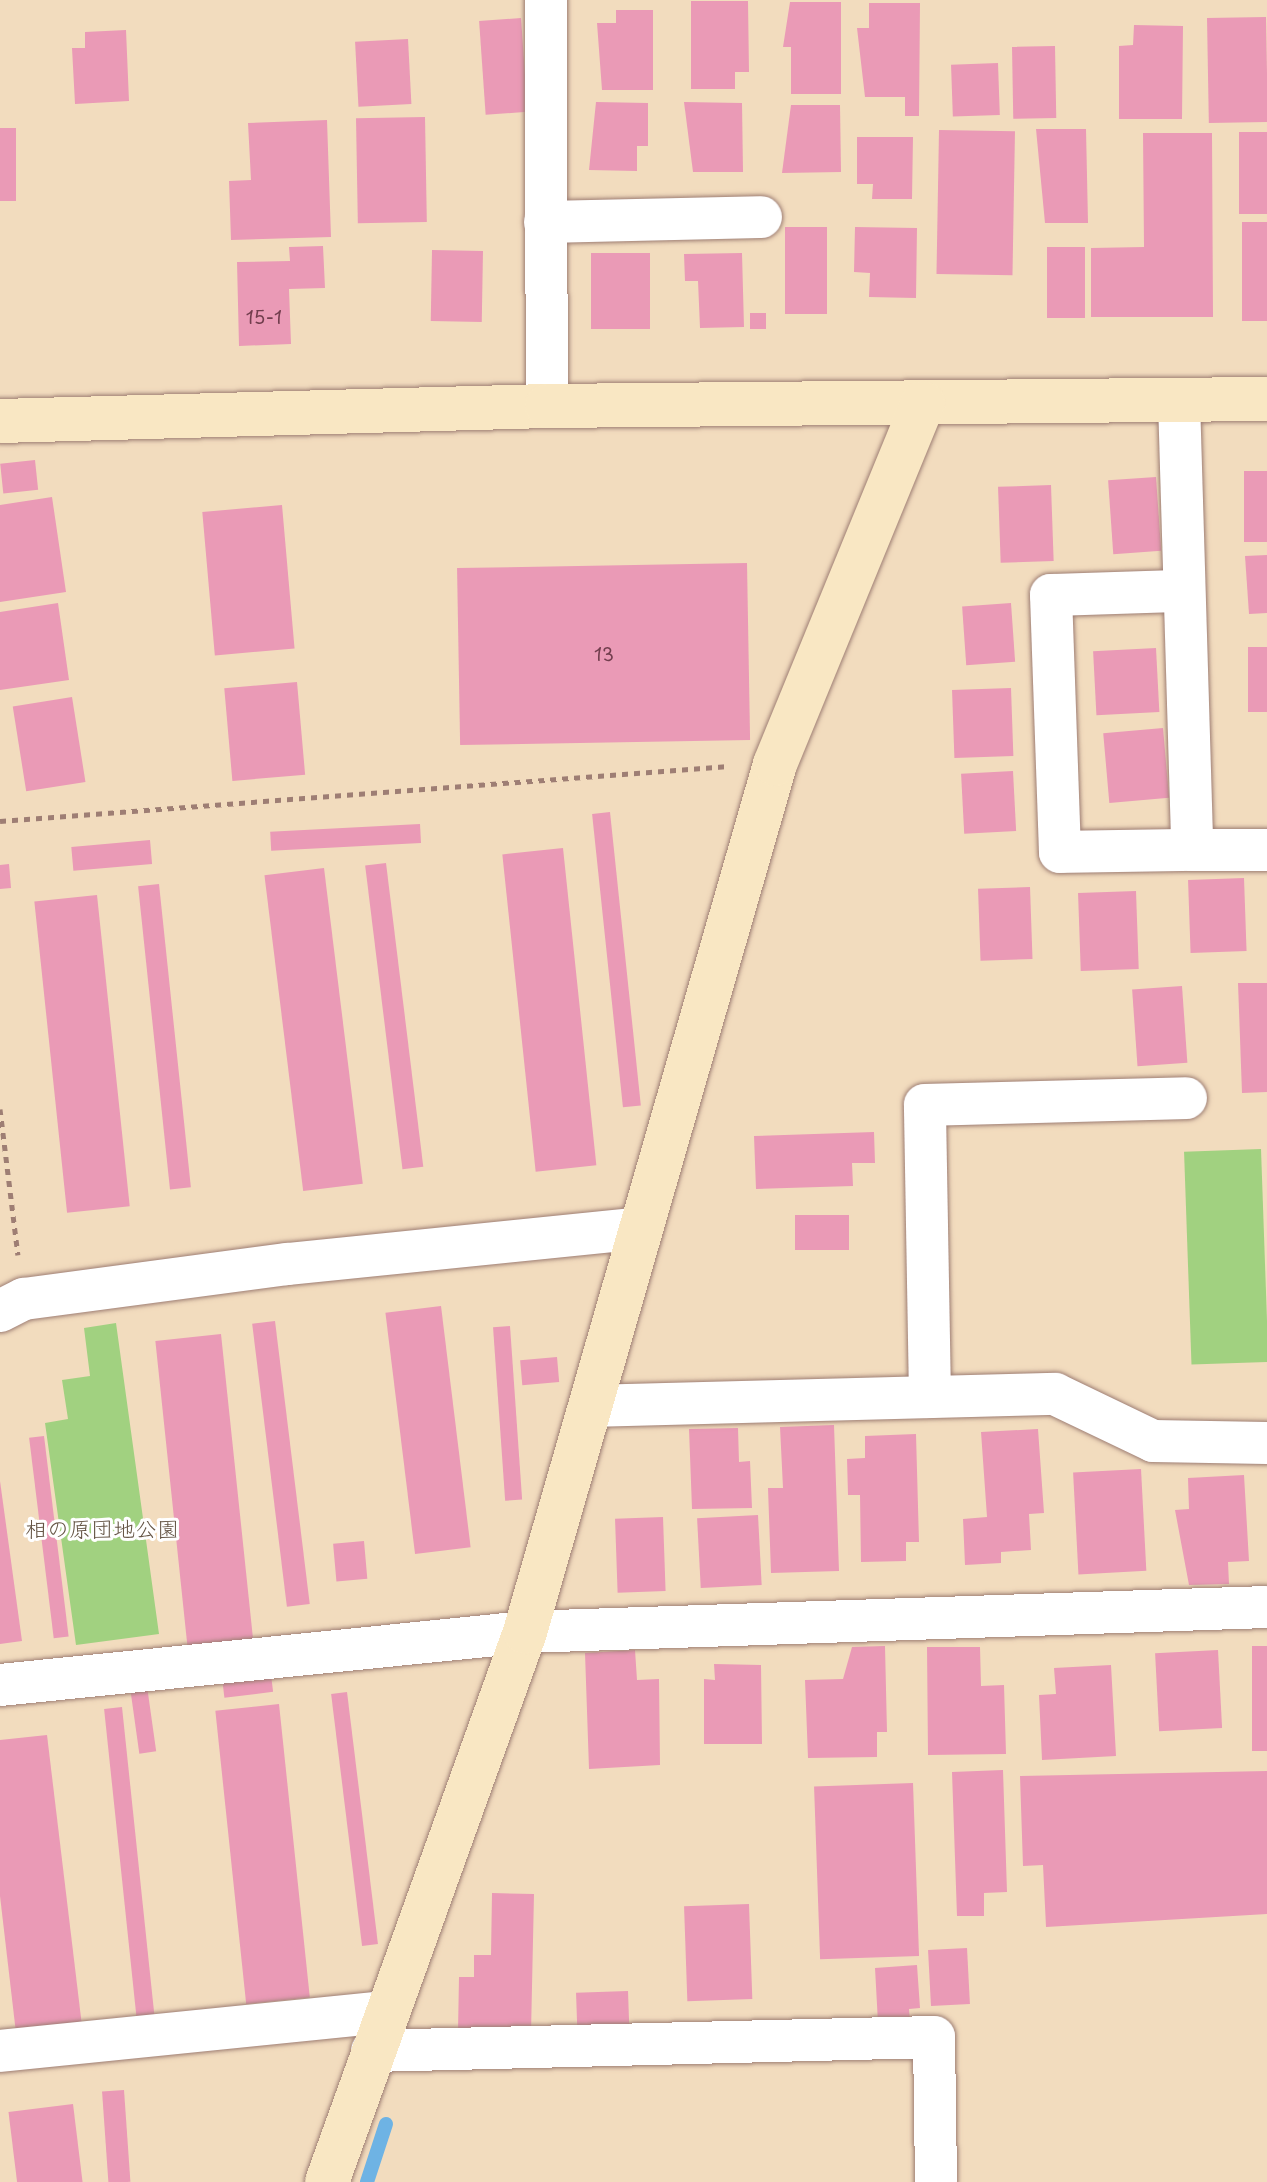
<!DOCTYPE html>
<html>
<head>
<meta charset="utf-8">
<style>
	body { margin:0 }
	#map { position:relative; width:1267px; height:2182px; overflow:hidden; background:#f2dcbe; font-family:"Playpen Sans","Klee One",sans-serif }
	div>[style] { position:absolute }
	.green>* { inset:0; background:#a1d180; transform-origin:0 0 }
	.stream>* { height:14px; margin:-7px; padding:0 7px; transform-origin:7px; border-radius:7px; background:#6eb3e4 }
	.building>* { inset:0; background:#ea9ab6; transform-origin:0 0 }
	.path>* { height:5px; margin-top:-2.5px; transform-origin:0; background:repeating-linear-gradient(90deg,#9e7e74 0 6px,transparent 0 12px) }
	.roads { filter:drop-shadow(0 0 2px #9e7e74) drop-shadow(0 0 2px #9e7e74) }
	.street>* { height:42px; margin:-21px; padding:0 21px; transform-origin:21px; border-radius:21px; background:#fff }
	.secondary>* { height:44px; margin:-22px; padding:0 22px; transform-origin:22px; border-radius:22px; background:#f9e7c3 }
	span { translate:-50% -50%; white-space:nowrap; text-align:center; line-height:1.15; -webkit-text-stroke:6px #fff; paint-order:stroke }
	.number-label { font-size:18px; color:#723e4e }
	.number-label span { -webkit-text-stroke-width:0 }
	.park-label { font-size:22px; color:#645444 }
</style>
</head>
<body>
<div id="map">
	<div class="green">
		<i style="left:1261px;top:1149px;width:213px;height:77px;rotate:88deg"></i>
		<i style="clip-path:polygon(116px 1323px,159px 1634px,76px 1645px,45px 1423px,68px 1419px,62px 1380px,90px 1376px,84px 1328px)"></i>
	</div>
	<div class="stream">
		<i style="left:367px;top:2182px;width:61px;rotate:-71.9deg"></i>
	</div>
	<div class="building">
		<i style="clip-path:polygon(691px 1px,748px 1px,749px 72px,735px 72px,735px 89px,691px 89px)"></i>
		<i style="clip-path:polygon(790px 2px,841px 2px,841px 94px,791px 94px,791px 47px,783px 47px)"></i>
		<i style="clip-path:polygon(869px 3px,920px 3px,919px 116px,905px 116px,905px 97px,865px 97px,857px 28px,869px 28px)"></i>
		<i style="clip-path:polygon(616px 10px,653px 10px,653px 90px,602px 90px,597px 23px,616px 23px)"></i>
		<i style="left:1266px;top:17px;width:105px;height:59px;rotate:89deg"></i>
		<i style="left:521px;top:18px;width:94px;height:42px;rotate:86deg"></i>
		<i style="clip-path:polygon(1134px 25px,1183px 26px,1182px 119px,1119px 119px,1119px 46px,1133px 45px)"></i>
		<i style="clip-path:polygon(126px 30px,129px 101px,75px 104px,72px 48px,85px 48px,85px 32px)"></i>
		<i style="left:408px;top:39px;width:65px;height:53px;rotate:87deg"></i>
		<i style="left:1055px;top:46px;width:72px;height:43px;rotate:89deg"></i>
		<i style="left:998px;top:63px;width:52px;height:47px;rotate:88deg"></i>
		<i style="clip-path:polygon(596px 102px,648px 103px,648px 146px,637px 146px,637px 171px,589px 170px)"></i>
		<i style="clip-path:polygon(684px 102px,742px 103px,743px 172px,693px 172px)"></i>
		<i style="clip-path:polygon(791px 105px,840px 105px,841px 172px,782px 173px)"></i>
		<i style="left:425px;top:117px;width:105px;height:69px;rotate:89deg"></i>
		<i style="clip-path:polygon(327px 120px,331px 237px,231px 240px,229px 181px,251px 180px,248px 123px)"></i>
		<i style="left:0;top:128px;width:16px;height:73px"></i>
		<i style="clip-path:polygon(1036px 129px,1086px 129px,1088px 223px,1045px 223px)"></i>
		<i style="left:939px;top:130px;width:76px;height:144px;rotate:1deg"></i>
		<i style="left:1239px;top:132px;width:28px;height:82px"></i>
		<i style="clip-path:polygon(1143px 133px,1212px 133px,1213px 317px,1091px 317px,1091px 248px,1144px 247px)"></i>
		<i style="clip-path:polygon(857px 137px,913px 137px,912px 199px,872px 199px,873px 184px,857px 184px)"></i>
		<i style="left:1242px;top:222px;width:25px;height:99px"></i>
		<i style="left:785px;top:227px;width:42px;height:87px"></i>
		<i style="clip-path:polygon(855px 227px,917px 228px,916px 298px,869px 297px,870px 273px,854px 272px)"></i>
		<i style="clip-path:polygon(323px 246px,325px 288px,289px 289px,291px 344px,239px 346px,237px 262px,290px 261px,289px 247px)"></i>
		<i style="left:1047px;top:247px;width:38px;height:71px"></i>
		<i style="left:432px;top:250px;width:51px;height:71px;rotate:1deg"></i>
		<i style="left:591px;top:253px;width:59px;height:76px"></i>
		<i style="clip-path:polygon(742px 253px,744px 327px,700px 328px,698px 281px,685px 281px,684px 254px)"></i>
		<i style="left:750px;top:313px;width:16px;height:16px"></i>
		<i style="left:35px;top:460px;width:30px;height:35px;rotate:84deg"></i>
		<i style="left:1244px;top:471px;width:23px;height:71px"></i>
		<i style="left:1156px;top:477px;width:74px;height:48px;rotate:86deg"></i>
		<i style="left:1051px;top:485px;width:76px;height:53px;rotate:88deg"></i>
		<i style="clip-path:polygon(52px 497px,66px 592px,0 602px,0 505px)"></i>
		<i style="left:282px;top:505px;width:144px;height:80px;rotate:85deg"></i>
		<i style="clip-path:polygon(1267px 555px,1267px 613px,1249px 614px,1245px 556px)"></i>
		<i style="left:747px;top:563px;width:177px;height:290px;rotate:89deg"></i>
		<i style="clip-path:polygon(58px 603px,69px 680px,0 690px,0 612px)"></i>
		<i style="left:1011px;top:603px;width:59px;height:49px;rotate:86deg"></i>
		<i style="left:1267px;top:647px;width:65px;height:19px;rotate:90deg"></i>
		<i style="left:1156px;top:648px;width:64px;height:63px;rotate:87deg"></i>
		<i style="left:297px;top:682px;width:93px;height:73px;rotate:85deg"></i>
		<i style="left:1011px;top:688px;width:68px;height:59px;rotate:88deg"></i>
		<i style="left:72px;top:697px;width:86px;height:60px;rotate:81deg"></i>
		<i style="left:1163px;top:728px;width:70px;height:60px;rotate:85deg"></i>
		<i style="left:1013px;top:771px;width:60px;height:52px;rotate:87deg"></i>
		<i style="left:610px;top:812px;width:295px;height:18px;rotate:84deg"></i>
		<i style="left:420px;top:824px;width:19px;height:150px;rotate:87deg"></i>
		<i style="left:150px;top:840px;width:24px;height:79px;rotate:85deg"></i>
		<i style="left:563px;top:848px;width:319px;height:61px;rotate:84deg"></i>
		<i style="left:386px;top:863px;width:306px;height:21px;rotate:83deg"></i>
		<i style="clip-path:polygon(9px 864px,11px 888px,0 889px,0 865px)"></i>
		<i style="left:324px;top:868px;width:318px;height:60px;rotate:83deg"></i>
		<i style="left:1244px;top:878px;width:73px;height:56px;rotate:88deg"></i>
		<i style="left:159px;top:884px;width:305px;height:21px;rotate:84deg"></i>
		<i style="left:1030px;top:887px;width:72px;height:52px;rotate:88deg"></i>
		<i style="left:1136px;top:891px;width:78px;height:58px;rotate:88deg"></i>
		<i style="left:97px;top:895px;width:313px;height:63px;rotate:84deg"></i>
		<i style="clip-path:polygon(1238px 983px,1267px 983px,1267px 1092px,1242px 1093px)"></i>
		<i style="left:1182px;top:986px;width:77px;height:50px;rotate:86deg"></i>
		<i style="clip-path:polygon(874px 1132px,875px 1163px,852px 1163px,853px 1186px,756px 1189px,754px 1136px)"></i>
		<i style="left:795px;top:1215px;width:54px;height:35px"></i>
		<i style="left:441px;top:1306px;width:243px;height:56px;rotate:83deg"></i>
		<i style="left:275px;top:1321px;width:285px;height:23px;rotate:83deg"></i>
		<i style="left:510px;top:1326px;width:174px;height:17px;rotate:86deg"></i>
		<i style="left:221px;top:1334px;width:313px;height:66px;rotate:84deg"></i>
		<i style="left:557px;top:1357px;width:25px;height:37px;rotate:85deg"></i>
		<i style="clip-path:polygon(834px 1425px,839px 1571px,771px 1573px,768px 1488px,783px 1488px,780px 1427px)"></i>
		<i style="clip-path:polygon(738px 1428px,739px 1462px,750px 1461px,752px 1508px,692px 1509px,689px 1429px)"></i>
		<i style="clip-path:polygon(1038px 1429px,1044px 1513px,1029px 1514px,1031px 1550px,1001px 1552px,1001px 1563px,965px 1565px,963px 1519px,987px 1517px,981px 1432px)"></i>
		<i style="clip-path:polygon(916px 1434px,919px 1542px,906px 1542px,906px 1561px,861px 1562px,860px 1495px,848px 1495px,847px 1459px,865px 1458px,865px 1436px)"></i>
		<i style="left:44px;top:1436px;width:202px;height:15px;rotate:83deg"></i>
		<i style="left:1141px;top:1469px;width:102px;height:68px;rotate:87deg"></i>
		<i style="clip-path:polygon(1244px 1475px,1249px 1561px,1228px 1562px,1229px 1584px,1189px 1585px,1175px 1510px,1189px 1509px,1188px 1478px)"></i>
		<i style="clip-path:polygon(0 1481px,22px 1641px,0 1644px)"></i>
		<i style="left:758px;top:1515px;width:70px;height:61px;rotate:87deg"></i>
		<i style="left:663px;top:1517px;width:74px;height:48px;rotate:88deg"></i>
		<i style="left:364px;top:1541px;width:38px;height:31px;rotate:85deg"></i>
		<i style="clip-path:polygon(885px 1646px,887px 1732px,877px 1732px,877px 1757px,808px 1758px,805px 1680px,843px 1679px,852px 1647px)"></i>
		<i style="left:1252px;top:1646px;width:15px;height:105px"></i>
		<i style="clip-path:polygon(927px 1647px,980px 1647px,981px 1686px,1004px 1685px,1006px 1754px,928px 1755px)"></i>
		<i style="clip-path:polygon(635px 1650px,637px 1680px,659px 1679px,660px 1765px,589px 1769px,585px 1653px)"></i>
		<i style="left:1218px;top:1650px;width:78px;height:63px;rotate:87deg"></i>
		<i style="clip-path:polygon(714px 1664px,761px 1665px,762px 1744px,704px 1744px,704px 1679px,715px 1680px)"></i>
		<i style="clip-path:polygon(1111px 1665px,1116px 1756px,1042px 1760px,1039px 1695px,1056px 1694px,1054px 1668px)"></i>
		<i style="left:271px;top:1675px;width:17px;height:49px;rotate:83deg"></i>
		<i style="left:147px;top:1686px;width:66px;height:17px;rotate:82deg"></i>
		<i style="left:347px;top:1692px;width:254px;height:16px;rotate:83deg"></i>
		<i style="left:279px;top:1704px;width:295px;height:64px;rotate:84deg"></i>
		<i style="left:122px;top:1707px;width:315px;height:18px;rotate:84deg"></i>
		<i style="clip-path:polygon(47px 1735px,82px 2026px,16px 2033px,0 1896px,0 1740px)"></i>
		<i style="clip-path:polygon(1003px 1770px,1007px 1892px,984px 1893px,984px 1916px,957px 1916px,952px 1772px)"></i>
		<i style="clip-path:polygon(1267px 1771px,1267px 1914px,1046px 1927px,1043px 1865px,1023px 1866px,1020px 1776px)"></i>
		<i style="left:913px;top:1783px;width:173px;height:99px;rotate:88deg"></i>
		<i style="clip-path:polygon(492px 1893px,534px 1894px,531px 2033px,458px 2031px,459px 1977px,474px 1977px,474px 1955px,491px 1955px)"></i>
		<i style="left:749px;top:1904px;width:95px;height:65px;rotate:88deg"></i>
		<i style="left:967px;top:1948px;width:56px;height:39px;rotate:87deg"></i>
		<i style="clip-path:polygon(917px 1965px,920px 2008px,909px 2009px,910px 2021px,878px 2023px,875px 1968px)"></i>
		<i style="left:628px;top:1991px;width:37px;height:52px;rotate:88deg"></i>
		<i style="left:124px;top:2090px;width:92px;height:22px;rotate:86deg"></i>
		<i style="left:73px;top:2104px;width:79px;height:65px;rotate:83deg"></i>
	</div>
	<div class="path">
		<i style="left:0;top:821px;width:731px;rotate:-4.31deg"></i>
		<i style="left:0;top:1109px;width:147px;rotate:83deg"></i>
	</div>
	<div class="roads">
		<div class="street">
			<i style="left:546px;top:0;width:406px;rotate:89.9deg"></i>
			<i style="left:545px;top:222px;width:216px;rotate:-1.3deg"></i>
			<i style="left:1179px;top:400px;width:450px;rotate:88.3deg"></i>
			<i style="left:1192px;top:850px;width:75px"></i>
			<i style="left:1179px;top:591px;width:128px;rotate:178.2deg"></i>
			<i style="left:1051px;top:595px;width:257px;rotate:88deg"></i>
			<i style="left:1060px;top:852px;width:132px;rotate:-0.9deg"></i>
			<i style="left:0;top:1311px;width:27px;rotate:-27deg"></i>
			<i style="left:24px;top:1299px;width:266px;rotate:-7.6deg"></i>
			<i style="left:288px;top:1264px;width:349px;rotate:-5.8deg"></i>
			<i style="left:930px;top:1397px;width:292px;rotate:-91deg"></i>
			<i style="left:925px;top:1105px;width:261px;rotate:-1.5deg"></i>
			<i style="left:591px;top:1406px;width:464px;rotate:-1.5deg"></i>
			<i style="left:1055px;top:1394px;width:109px;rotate:25.6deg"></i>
			<i style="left:1153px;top:1441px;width:114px;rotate:1deg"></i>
			<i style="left:0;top:1685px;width:528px;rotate:-5.76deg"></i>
			<i style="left:525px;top:1632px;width:742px;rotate:-1.93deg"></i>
			<i style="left:0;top:2051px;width:389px;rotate:-5.8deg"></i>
			<i style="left:372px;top:2051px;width:562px;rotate:-1.43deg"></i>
			<i style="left:934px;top:2037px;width:145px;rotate:89.2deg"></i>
		</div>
		<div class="secondary">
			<i style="left:0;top:421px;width:547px;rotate:-1.57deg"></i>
			<i style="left:547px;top:406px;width:720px;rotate:-0.56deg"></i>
			<i style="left:327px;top:2182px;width:585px;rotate:-70.2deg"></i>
			<i style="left:525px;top:1632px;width:903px;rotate:-73.93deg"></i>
			<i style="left:775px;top:764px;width:390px;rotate:-67.7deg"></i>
		</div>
	</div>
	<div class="number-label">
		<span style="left:264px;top:317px">15-1</span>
		<span style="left:604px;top:654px">13</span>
	</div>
	<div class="park-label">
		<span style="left:102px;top:1528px">相の原団地公園</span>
	</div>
</div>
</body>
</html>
